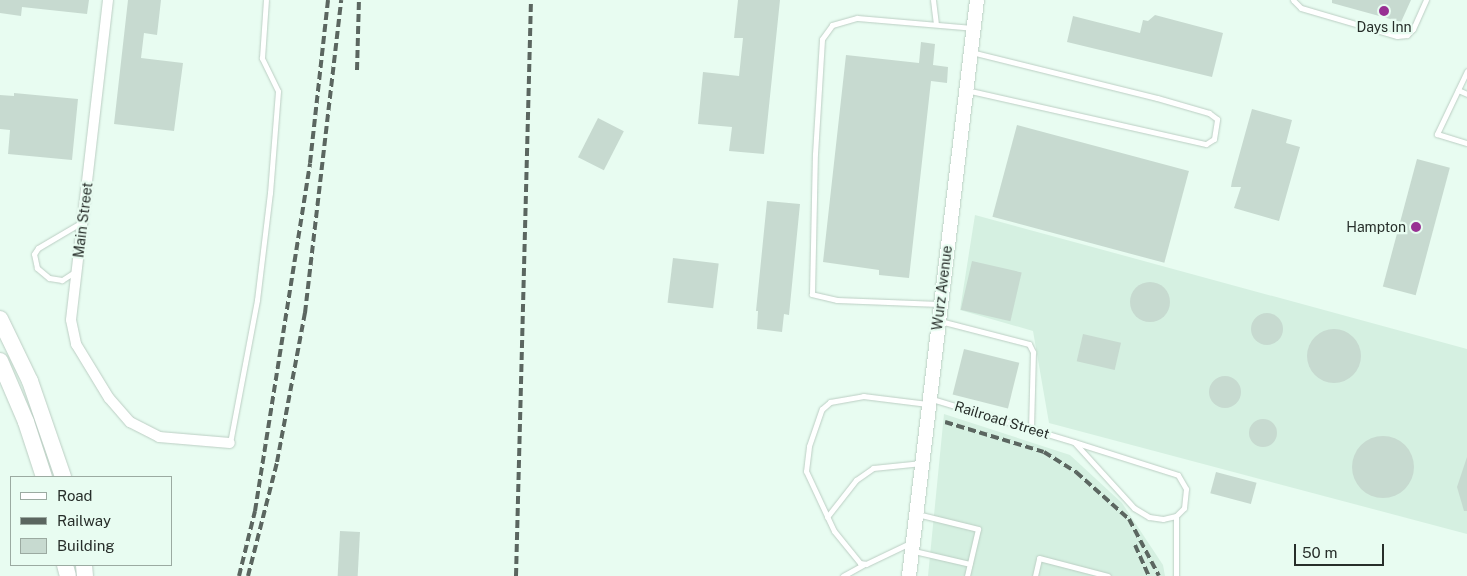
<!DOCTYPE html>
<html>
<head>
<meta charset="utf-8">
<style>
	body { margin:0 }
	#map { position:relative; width:1467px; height:576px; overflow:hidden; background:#e8fcf1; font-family:"Public Sans",sans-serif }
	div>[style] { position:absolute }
	.built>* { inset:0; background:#d5f0e1 }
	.building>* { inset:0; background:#c7dad0; transform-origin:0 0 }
	.round { border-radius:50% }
	.roads { filter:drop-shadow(0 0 1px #bbcec3) drop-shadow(0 0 1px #bbcec3) }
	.service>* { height:5px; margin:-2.5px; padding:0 2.5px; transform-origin:2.5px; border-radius:2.5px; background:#fff }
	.minor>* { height:10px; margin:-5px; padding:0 5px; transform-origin:5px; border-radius:5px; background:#fff }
	.tertiary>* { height:14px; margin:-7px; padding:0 7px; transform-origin:7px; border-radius:7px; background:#fff }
	.primary>* { height:16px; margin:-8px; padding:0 8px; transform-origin:8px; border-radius:8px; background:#fff }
	.rail>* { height:4px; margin-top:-2px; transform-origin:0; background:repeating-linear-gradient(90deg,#5b6660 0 8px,transparent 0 12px) }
	.dots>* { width:14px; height:14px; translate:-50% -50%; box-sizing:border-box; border:2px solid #e8fcf1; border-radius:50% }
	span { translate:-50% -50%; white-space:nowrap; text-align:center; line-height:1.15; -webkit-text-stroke:4.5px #e8fcf1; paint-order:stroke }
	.poi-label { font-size:14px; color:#272e2a }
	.right { translate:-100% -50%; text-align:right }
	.street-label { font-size:14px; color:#272e2a }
	.legend { position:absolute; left:10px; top:476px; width:162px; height:90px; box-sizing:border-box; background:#e8fcf1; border:1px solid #9baaa1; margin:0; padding:6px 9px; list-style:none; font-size:15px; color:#272e2a }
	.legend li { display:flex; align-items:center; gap:10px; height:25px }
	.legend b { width:25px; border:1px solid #9baaa1 }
	.scale { position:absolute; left:1294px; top:544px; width:90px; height:22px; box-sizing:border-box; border:2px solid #272e2a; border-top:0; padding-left:6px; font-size:15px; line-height:18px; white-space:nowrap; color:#272e2a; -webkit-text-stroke:4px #e8fcf1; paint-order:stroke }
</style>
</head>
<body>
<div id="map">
	<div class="built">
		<i style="clip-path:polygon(975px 215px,1467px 349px,1467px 534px,1049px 423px,1033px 331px,960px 310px)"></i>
		<i style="clip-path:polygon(944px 414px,1070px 455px,1122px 503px,1163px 565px,1165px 576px,928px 576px)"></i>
	</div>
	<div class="building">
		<i style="clip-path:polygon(0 0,89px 0,87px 14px,22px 7px,21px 16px,0 13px)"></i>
		<i style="clip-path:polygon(128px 0,161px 0,157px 35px,144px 33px,141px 58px,183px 63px,174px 131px,114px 124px)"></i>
		<i style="clip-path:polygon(738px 0,780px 0,764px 154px,729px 151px,732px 127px,698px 124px,703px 72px,739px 76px,743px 38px,734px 38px)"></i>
		<i style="clip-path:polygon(1332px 0,1411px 0,1401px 22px,1332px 3px)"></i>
		<i style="clip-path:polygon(1155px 15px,1223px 33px,1212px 77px,1067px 42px,1073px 16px,1140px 33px,1143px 20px,1148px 21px)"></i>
		<i style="clip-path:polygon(921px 42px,935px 44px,933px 65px,948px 67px,947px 83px,931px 81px,909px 278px,879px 275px,879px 270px,823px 262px,846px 55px,919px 63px)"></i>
		<i style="clip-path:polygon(14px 93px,78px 99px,72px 160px,8px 154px,10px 130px,0 129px,0 95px,14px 96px)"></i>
		<i style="clip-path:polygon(1252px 109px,1292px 120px,1286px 143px,1300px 147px,1279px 221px,1234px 208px,1241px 187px,1231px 187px,1232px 181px)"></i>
		<i style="left:598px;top:118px;width:29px;height:44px;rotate:27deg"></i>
		<i style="left:1017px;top:125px;width:178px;height:95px;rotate:15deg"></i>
		<i style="left:1417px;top:159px;width:34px;height:132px;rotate:15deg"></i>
		<i style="clip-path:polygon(767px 201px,800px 204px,789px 315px,784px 314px,782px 332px,757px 329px,758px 311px,756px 311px)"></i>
		<i style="left:673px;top:258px;width:46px;height:45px;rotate:7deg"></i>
		<i style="left:972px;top:261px;width:51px;height:50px;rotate:13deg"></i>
		<i class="round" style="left:1130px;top:282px;width:40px;height:40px"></i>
		<i class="round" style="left:1251px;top:313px;width:32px;height:32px"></i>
		<i class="round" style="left:1307px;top:329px;width:54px;height:54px"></i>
		<i style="left:1083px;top:334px;width:39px;height:28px;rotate:13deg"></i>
		<i style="left:964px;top:349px;width:57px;height:47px;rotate:14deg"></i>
		<i class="round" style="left:1209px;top:376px;width:32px;height:32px"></i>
		<i class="round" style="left:1249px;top:419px;width:28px;height:28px"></i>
		<i class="round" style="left:1352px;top:436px;width:62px;height:62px"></i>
		<i style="clip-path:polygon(1467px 457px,1467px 511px,1464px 511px,1457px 487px)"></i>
		<i style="left:1216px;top:472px;width:42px;height:22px;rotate:15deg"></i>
		<i style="left:340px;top:531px;width:20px;height:45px;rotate:3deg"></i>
	</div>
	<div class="roads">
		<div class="service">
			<i style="left:933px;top:0;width:24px;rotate:83deg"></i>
			<i style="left:1293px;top:0;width:11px;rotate:45deg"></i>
			<i style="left:1301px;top:8px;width:100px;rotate:16.3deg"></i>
			<i style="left:1397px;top:36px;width:10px;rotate:-6deg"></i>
			<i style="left:1407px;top:35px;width:8px;rotate:-45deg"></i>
			<i style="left:1413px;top:29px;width:32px;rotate:-66deg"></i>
			<i style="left:1467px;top:71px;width:70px;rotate:115.5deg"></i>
			<i style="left:1437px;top:134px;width:31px;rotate:17deg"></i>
			<i style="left:966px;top:90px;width:246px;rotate:12.7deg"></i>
			<i style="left:1206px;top:144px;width:9px;rotate:-32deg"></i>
			<i style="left:1214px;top:139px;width:20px;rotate:-81deg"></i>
			<i style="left:1217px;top:119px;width:10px;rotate:-143deg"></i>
			<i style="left:1209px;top:113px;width:54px;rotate:-163.9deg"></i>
			<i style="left:1157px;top:98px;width:192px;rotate:-166.1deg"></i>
			<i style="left:1458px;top:90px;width:10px;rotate:24deg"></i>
			<i style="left:76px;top:271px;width:17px;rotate:147deg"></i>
			<i style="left:62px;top:280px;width:13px;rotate:-171deg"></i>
			<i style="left:49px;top:278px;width:16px;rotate:-140deg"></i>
			<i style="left:37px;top:268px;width:14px;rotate:-102deg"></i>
			<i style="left:34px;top:254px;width:7px;rotate:-56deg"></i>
			<i style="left:38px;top:248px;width:51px;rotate:-30.6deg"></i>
			<i style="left:939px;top:304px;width:102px;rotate:-177.8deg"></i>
			<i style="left:837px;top:300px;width:26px;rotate:-167deg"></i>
			<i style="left:812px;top:294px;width:140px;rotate:-88.8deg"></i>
			<i style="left:815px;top:154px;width:115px;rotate:-86.5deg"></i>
			<i style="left:822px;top:39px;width:17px;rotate:-54deg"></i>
			<i style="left:832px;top:25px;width:26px;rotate:-16deg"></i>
			<i style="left:857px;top:18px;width:116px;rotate:4.9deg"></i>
			<i style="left:940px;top:321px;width:92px;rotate:14.5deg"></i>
			<i style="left:1029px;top:344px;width:9px;rotate:63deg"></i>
			<i style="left:1033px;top:352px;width:77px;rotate:91.5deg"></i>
			<i style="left:932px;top:399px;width:103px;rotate:16.9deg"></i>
			<i style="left:1031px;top:429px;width:45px;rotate:16.8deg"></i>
			<i style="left:1074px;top:442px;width:109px;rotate:17.6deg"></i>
			<i style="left:1178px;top:475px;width:16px;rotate:60deg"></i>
			<i style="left:1186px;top:489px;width:19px;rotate:96deg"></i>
			<i style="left:1184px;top:508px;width:11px;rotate:135deg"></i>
			<i style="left:1176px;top:516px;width:13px;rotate:167deg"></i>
			<i style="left:1163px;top:519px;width:14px;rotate:-172deg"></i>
			<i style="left:1149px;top:517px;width:17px;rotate:-149deg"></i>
			<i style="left:1134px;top:508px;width:89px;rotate:-132.3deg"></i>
			<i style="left:230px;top:443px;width:146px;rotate:-79.3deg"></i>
			<i style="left:257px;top:300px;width:108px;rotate:-83.1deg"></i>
			<i style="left:270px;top:193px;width:102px;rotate:-85.5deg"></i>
			<i style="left:278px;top:91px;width:37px;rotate:-116deg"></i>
			<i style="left:262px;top:58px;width:58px;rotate:-86.1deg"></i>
			<i style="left:917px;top:514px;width:63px;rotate:13.8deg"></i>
			<i style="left:978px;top:529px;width:48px;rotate:103.2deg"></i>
			<i style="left:827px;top:517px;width:47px;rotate:-51.9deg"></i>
			<i style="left:856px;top:480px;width:21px;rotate:-35deg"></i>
			<i style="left:873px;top:468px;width:49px;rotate:-5.8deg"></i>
			<i style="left:912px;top:542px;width:51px;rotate:154.4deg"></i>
			<i style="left:866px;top:564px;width:6px;rotate:-171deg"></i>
			<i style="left:860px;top:563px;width:41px;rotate:-129.1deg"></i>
			<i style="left:834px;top:531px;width:66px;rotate:-115deg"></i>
			<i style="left:806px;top:471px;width:25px;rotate:-83deg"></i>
			<i style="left:809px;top:446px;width:39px;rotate:-71deg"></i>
			<i style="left:822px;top:409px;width:11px;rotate:-41deg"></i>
			<i style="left:830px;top:402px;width:34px;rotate:-10deg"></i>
			<i style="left:863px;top:396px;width:65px;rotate:7deg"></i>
			<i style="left:914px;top:551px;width:57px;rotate:13.1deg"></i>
			<i style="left:843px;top:576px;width:25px;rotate:-29deg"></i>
			<i style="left:1035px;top:576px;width:18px;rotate:-77deg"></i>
			<i style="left:1039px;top:558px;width:71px;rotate:14.6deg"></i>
			<i style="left:1176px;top:576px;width:60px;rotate:-90deg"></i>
		</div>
		<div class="minor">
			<i style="left:108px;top:0;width:322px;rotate:96.6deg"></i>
			<i style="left:71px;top:320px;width:25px;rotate:78deg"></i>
			<i style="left:76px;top:344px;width:63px;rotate:58.6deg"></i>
			<i style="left:109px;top:398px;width:32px;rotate:49deg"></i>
			<i style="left:130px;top:422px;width:33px;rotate:27deg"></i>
			<i style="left:159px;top:437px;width:71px;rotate:4.8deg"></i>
		</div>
		<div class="tertiary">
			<i style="left:909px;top:576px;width:580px;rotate:-83.27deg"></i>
		</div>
		<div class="primary">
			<i style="left:0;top:319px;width:69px;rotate:64.2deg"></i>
			<i style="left:30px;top:381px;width:102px;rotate:71deg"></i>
			<i style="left:0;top:361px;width:66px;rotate:66.9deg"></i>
			<i style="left:26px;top:422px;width:58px;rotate:71.9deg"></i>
			<i style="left:65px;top:565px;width:11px;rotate:75deg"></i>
			<i style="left:84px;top:565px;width:11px;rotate:85deg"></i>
		</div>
	</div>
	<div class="rail">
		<i style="left:357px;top:70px;width:70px;rotate:-88.4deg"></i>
		<i style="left:945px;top:422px;width:103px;rotate:16.9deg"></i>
		<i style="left:1044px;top:452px;width:38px;rotate:32deg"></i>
		<i style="left:1076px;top:472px;width:71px;rotate:41.6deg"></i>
		<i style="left:1129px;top:519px;width:64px;rotate:62.2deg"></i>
		<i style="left:1135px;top:545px;width:34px;rotate:66deg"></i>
		<i style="left:239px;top:576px;width:67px;rotate:-76.2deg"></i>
		<i style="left:255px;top:511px;width:352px;rotate:-81deg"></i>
		<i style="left:310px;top:163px;width:164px;rotate:-83.7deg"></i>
		<i style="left:248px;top:576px;width:118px;rotate:-75.7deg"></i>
		<i style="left:277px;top:462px;width:152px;rotate:-79.4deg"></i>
		<i style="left:305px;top:313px;width:315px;rotate:-83.4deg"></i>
		<i style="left:516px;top:576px;width:576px;rotate:-88.51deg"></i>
	</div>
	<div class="dots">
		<i style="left:1384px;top:11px;background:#983093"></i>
		<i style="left:1416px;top:227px;background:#983093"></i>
	</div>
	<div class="poi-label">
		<span style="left:1384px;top:27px">Days Inn</span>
		<span class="right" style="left:1406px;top:227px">Hampton</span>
	</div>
	<div class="street-label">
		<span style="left:83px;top:220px;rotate:-83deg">Main Street</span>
		<span style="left:942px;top:288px;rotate:-83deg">Wurz Avenue</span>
		<span style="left:1002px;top:420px;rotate:17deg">Railroad Street</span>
	</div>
	<ul class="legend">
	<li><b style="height:6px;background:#fff"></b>Road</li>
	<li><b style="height:6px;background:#5b6660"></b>Railway</li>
	<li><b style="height:14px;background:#c7dad0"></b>Building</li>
	</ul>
	<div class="scale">50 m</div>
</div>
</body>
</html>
